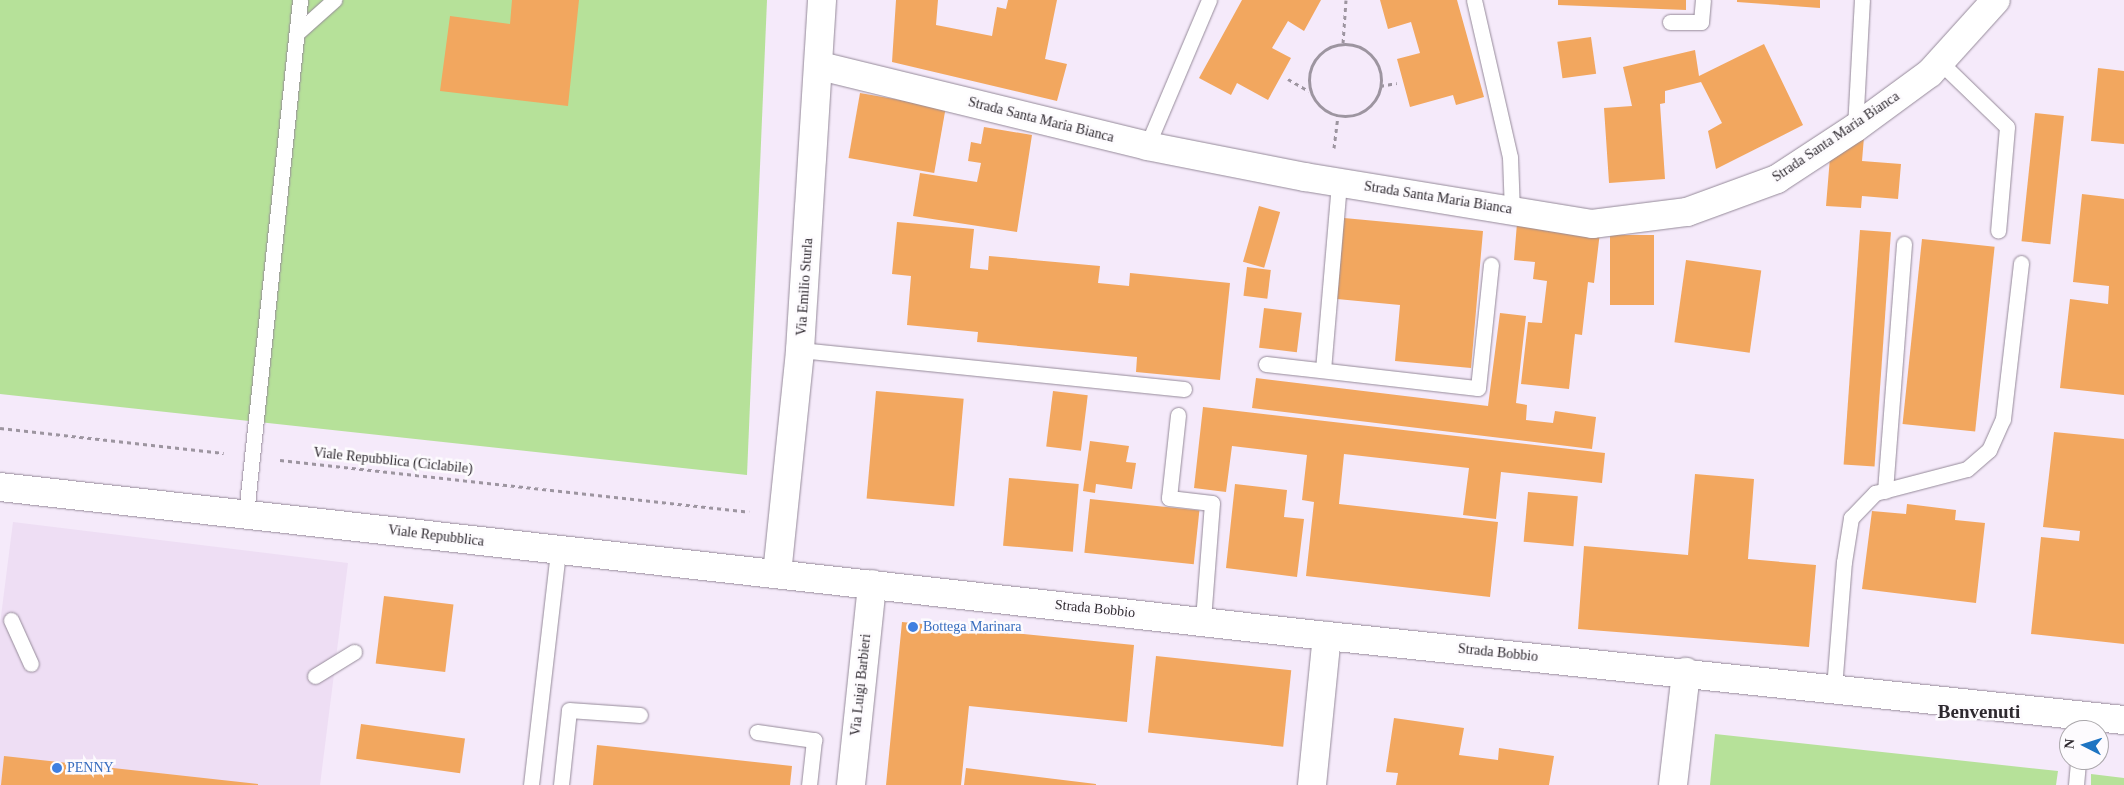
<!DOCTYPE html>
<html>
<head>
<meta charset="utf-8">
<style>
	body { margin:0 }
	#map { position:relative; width:2124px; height:785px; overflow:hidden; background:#f5eafa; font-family:Georgia,serif }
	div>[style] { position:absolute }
	.built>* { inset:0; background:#eedef4 }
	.green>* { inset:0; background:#b6e199 }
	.building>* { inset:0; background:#f2a75f; transform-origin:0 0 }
	.path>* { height:3px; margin-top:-1.5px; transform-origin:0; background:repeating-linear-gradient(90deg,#9d95a0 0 4px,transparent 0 8px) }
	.path>.ring { margin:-1.5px; padding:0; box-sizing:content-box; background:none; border:3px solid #9d95a0; border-radius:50% }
	.roads { filter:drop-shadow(0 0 1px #958a99) drop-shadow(0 0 1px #958a99) }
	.lane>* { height:15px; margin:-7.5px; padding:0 7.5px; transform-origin:7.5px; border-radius:7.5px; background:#fff }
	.street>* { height:28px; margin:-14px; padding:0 14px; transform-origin:14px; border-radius:14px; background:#fff }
	.secondary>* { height:28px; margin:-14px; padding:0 14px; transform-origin:14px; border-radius:14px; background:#fff }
	.dots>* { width:14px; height:14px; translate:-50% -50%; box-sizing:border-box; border:2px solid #fdfbfe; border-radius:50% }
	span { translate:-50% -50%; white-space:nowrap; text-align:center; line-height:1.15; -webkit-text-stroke:5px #fdfbfe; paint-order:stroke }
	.street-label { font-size:14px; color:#2e292f }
	.shop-label { font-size:14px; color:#366cbe }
	.left { translate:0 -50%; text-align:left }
	.district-label { font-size:19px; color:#2e292f; font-weight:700 }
	.north { position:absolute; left:2059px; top:720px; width:50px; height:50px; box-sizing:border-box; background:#fdfbfe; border:1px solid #aaa7ab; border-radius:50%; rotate:275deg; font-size:14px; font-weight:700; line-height:20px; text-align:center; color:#2e292f }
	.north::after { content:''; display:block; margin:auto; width:18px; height:22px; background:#1e74c2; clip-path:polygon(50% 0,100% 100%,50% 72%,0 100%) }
</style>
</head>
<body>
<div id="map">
	<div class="built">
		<i style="clip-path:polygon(13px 522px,348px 563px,320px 785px,0 785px,0 624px)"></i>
	</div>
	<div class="green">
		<i style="clip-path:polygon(0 0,767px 0,747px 475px,0 394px)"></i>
		<i style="clip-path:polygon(1715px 734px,2058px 771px,2056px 785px,1710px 785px)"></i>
		<i style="clip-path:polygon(2091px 774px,2124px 778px,2124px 785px,2091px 785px)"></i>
	</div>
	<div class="building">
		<i style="clip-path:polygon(512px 0,579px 0,568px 106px,440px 91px,450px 16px,510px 24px)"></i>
		<i style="clip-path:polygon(896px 0,938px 0,936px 25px,992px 36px,997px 7px,1006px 9px,1008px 0,1057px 0,1045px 59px,1067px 64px,1057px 101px,892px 62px)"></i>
		<i style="clip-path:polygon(1242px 0,1321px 0,1304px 31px,1288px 21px,1272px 48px,1291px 58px,1268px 100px,1237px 83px,1231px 95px,1199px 78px)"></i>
		<i style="clip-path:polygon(1380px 0,1457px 0,1484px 97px,1456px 105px,1453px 95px,1410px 107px,1397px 59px,1420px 53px,1411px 22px,1388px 29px)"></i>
		<i style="clip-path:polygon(1558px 0,1686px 0,1686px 10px,1558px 5px)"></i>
		<i style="clip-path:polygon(1737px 0,1820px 0,1820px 8px,1737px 2px)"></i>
		<i style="left:1591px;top:37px;width:37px;height:34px;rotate:82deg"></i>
		<i style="clip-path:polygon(1764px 44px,1803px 125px,1716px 169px,1708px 131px,1722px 123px,1701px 82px,1665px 91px,1665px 103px,1660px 104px,1665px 179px,1609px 183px,1604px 108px,1632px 106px,1623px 67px,1695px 50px,1699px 76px)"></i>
		<i style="clip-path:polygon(2098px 68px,2124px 71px,2124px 144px,2091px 141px)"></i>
		<i style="left:860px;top:93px;width:87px;height:66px;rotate:10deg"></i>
		<i style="left:2035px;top:113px;width:29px;height:129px;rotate:6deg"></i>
		<i style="clip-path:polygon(984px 127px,1032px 135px,1017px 232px,913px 216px,920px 173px,977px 182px,981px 163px,968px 161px,971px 142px,981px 144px)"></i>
		<i style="clip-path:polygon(1864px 137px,1862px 161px,1901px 164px,1898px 199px,1862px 196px,1861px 208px,1826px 206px,1830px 157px)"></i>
		<i style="clip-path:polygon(2082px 194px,2124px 199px,2124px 395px,2060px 388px,2070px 299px,2108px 304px,2109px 286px,2073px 282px)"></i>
		<i style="left:1259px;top:206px;width:22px;height:58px;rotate:16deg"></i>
		<i style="clip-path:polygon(1344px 218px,1483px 231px,1471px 368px,1395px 361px,1400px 305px,1337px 299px)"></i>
		<i style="clip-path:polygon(897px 222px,974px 229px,970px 268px,988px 270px,989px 256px,1100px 266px,1098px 283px,1129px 286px,1130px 273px,1230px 283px,1220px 380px,1136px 372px,1137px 357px,977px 342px,978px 332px,907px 325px,911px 276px,892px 274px)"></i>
		<i style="clip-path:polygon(1517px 223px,1600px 232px,1594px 283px,1588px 282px,1582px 335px,1575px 334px,1569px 389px,1521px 384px,1528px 322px,1542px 323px,1547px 281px,1533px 279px,1535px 262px,1514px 260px)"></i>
		<i style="left:1860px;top:230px;width:31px;height:235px;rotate:4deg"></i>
		<i style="left:1610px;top:235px;width:44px;height:70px"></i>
		<i style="left:1922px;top:239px;width:73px;height:186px;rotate:6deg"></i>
		<i style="left:1686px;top:260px;width:76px;height:83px;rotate:8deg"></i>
		<i style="left:1247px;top:267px;width:24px;height:29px;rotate:7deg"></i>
		<i style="left:1264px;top:308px;width:38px;height:40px;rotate:7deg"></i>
		<i style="clip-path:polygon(1500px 313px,1526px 316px,1516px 403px,1527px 405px,1526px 420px,1553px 423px,1555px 411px,1596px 417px,1592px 449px,1252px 408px,1256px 378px,1488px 406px)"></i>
		<i style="left:876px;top:391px;width:88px;height:108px;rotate:5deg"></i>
		<i style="left:1053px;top:391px;width:35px;height:56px;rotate:7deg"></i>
		<i style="clip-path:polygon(1203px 407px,1605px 453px,1602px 483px,1501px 472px,1496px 519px,1463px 515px,1469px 468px,1344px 454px,1339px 504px,1498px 522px,1490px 597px,1306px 576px,1314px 502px,1302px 500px,1307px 455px,1232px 446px,1226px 492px,1194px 488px)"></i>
		<i style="clip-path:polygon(2054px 432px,2124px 439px,2124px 644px,2031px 634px,2041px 537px,2079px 541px,2080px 531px,2043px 527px)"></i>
		<i style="clip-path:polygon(1090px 441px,1129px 446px,1126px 462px,1136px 463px,1132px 489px,1096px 484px,1095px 493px,1083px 491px)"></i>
		<i style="clip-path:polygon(1695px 474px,1754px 479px,1748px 559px,1816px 565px,1809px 647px,1578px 629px,1584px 546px,1688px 555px)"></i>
		<i style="left:1009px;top:478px;width:70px;height:68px;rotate:5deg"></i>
		<i style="clip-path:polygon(1235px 484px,1287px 490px,1284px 517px,1304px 519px,1297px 577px,1226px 568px)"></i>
		<i style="left:1528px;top:492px;width:50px;height:50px;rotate:5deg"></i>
		<i style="left:1090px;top:499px;width:110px;height:54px;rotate:6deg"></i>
		<i style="clip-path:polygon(1907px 504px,1956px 510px,1955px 520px,1985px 523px,1976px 603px,1862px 589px,1872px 511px,1906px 514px)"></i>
		<i style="left:384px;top:596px;width:70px;height:68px;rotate:7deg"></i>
		<i style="clip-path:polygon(902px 622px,1134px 645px,1127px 722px,969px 706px,961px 785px,886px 785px)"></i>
		<i style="left:1156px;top:656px;width:136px;height:77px;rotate:6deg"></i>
		<i style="clip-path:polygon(1394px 718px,1464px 728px,1459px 755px,1498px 760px,1499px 748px,1554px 756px,1549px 785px,1396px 785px,1398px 773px,1386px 772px)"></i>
		<i style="left:361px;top:724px;width:105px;height:35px;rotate:8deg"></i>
		<i style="clip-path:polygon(597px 745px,792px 766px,790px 785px,593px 785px)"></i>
		<i style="clip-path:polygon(4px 756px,258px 784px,258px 785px,1px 785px)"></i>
		<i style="clip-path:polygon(966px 768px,1096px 784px,1096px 785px,964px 785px)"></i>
	</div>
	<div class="path">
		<i style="left:1343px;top:43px;width:43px;rotate:-86deg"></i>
		<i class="ring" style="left:1309px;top:44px;width:69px;height:69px"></i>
		<i style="left:1288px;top:79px;width:24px;rotate:30deg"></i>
		<i style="left:1380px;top:86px;width:17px;rotate:-10deg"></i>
		<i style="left:1334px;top:148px;width:33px;rotate:-83deg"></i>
		<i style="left:0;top:428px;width:225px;rotate:6.4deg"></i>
		<i style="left:280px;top:460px;width:472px;rotate:6.3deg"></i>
	</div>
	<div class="roads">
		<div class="lane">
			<i style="left:1474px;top:0;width:161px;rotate:77.1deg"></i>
			<i style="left:1510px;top:157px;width:54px;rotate:87.9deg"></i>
			<i style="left:1670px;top:22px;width:31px"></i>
			<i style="left:1701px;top:22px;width:22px;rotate:-85deg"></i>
			<i style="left:297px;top:33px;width:50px;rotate:-41.7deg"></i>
			<i style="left:1940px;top:62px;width:93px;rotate:44.1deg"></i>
			<i style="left:2007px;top:127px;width:104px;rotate:94.9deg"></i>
			<i style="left:1855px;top:128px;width:128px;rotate:-86.9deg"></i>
			<i style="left:1147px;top:146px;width:159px;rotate:-67deg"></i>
			<i style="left:800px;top:350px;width:386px;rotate:5.8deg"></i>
			<i style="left:1266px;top:364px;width:213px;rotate:6.5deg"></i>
			<i style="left:1478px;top:388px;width:124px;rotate:-84deg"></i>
			<i style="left:1323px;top:370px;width:189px;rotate:-85.1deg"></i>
			<i style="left:1178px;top:415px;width:83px;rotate:96.2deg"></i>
			<i style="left:1169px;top:498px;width:43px;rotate:6.6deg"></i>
			<i style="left:1212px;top:503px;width:118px;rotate:94.4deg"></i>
			<i style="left:1885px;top:491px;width:248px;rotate:-85.6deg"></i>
			<i style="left:246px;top:514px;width:517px;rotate:-84deg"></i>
			<i style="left:11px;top:620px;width:48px;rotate:65.6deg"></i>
			<i style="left:315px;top:676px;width:46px;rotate:-31.6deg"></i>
			<i style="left:1834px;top:688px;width:126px;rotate:-85.5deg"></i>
			<i style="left:1844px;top:562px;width:45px;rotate:-81deg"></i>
			<i style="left:1851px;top:518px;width:35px;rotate:-46deg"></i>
			<i style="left:1875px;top:493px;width:95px;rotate:-14.6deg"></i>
			<i style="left:1967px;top:469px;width:29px;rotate:-41deg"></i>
			<i style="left:1989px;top:450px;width:34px;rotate:-66deg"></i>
			<i style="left:2003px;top:419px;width:157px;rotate:-83.4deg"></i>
			<i style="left:757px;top:732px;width:58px;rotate:8deg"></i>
			<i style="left:814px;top:740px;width:45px;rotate:96.3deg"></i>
			<i style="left:531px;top:785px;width:237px;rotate:-83.4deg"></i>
			<i style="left:561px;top:785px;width:75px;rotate:-83.9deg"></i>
			<i style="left:569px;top:710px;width:71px;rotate:4deg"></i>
			<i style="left:2076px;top:785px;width:25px;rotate:-85deg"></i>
		</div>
		<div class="street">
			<i style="left:820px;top:66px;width:337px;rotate:13.7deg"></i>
			<i style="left:1147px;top:146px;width:161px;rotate:11.1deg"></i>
			<i style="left:1305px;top:177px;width:291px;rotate:9.3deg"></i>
			<i style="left:1592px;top:224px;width:96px;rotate:-7.2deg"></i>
			<i style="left:1687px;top:212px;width:96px;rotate:-20.1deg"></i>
			<i style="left:1777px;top:179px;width:93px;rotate:-33.2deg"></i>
			<i style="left:1855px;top:128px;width:93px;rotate:-36.3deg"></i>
			<i style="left:1930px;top:73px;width:98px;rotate:-47.9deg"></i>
			<i style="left:777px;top:574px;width:225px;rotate:-84.1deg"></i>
			<i style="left:800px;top:350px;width:351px;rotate:-86.4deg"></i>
			<i style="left:851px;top:785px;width:202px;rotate:-84deg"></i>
			<i style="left:1312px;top:785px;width:150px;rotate:-84.3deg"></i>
			<i style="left:1673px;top:785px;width:114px;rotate:-83.4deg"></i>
		</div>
		<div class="secondary">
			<i style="left:0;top:487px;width:1335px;rotate:6.41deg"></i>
			<i style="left:1327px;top:636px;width:801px;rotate:6.02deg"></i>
		</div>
	</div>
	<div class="dots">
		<i style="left:913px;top:627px;background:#3f7fe0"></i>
		<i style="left:57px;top:768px;background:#3f7fe0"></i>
	</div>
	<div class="street-label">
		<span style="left:1041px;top:120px;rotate:14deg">Strada Santa Maria Bianca</span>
		<span style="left:1836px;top:137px;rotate:-34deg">Strada Santa Maria Bianca</span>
		<span style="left:1438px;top:198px;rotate:9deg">Strada Santa Maria Bianca</span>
		<span style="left:805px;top:287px;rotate:-86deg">Via Emilio Sturla</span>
		<span style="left:393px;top:461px;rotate:6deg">Viale Repubblica (Ciclabile)</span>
		<span style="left:436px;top:536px;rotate:7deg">Viale Repubblica</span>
		<span style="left:1095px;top:609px;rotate:6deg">Strada Bobbio</span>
		<span style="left:1498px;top:653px;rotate:6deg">Strada Bobbio</span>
		<span style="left:861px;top:685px;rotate:-84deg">Via Luigi Barbieri</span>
	</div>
	<div class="shop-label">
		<span class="left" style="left:923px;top:627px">Bottega Marinara</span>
		<span class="left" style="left:67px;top:768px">PENNY</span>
	</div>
	<div class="district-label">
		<span style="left:1979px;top:712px">Benvenuti</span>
	</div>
	<div class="north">N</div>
</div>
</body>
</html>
